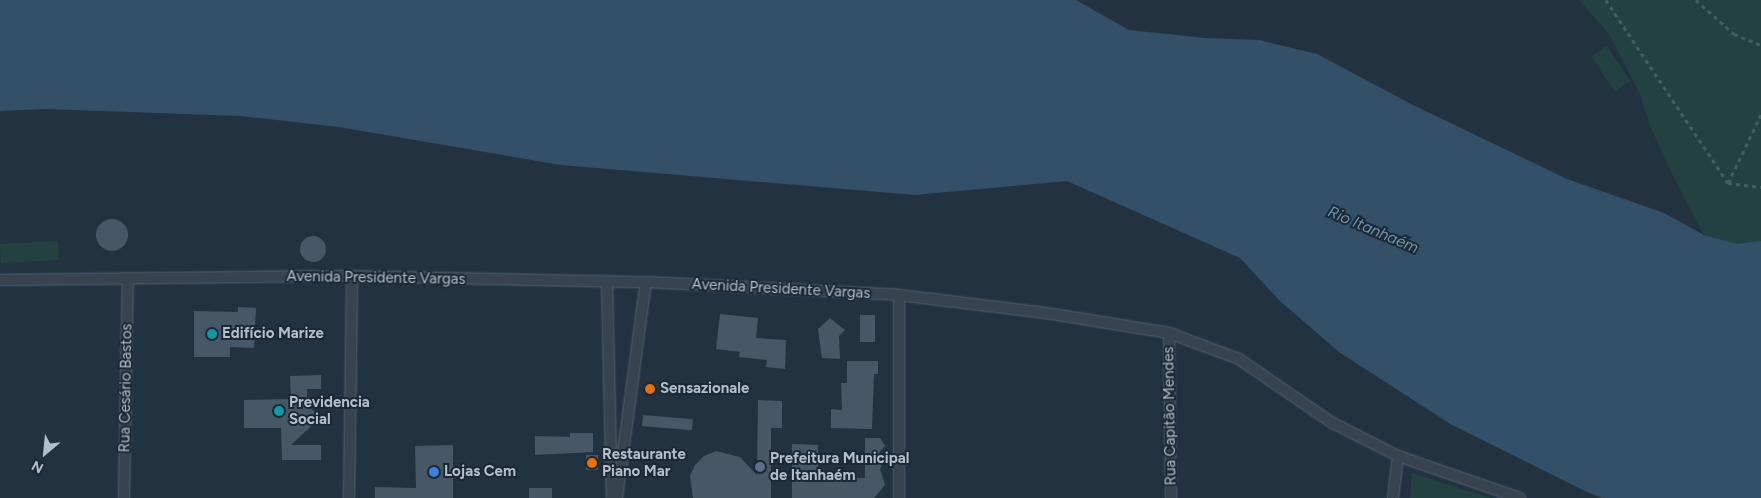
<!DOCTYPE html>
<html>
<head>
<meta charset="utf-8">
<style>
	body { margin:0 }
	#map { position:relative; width:1761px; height:498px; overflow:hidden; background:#223241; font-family:Figtree,sans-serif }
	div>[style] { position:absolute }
	.green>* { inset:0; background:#244142; transform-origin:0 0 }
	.water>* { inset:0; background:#345069 }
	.building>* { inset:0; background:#465867; transform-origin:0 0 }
	.round { border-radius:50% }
	.path>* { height:2.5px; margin-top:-1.25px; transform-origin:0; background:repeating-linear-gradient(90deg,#425e5e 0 4px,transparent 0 8px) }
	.roads { filter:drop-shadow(0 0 1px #55626e) drop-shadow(0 0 1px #55626e) }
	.street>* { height:10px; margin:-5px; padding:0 5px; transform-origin:5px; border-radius:5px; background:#374450 }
	.dots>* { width:14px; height:14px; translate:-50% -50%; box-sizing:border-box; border:2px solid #1c2935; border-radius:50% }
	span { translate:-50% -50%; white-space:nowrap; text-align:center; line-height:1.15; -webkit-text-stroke:4px #1c2935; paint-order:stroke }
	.street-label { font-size:15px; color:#b3bfcb }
	.poi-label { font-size:15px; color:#b3bfcb; font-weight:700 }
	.left { translate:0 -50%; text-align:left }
	.water-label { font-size:16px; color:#7093b1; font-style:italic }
	.north { position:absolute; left:20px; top:428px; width:50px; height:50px; -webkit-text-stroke:4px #1c2935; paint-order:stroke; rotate:208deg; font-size:14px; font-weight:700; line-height:20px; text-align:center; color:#b3bfcb }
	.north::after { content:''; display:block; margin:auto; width:18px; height:22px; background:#b3bfcb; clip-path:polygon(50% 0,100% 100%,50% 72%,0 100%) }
</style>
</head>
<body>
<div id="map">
	<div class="green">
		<i style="clip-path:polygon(1579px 0,1761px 0,1761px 241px,1737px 244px,1704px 235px,1674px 178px,1650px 126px,1641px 97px,1609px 34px)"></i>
		<i style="left:1607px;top:46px;width:42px;height:19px;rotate:56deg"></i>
		<i style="left:58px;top:241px;width:19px;height:58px;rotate:87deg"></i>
		<i style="clip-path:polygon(1412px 473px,1491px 498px,1410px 498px)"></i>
	</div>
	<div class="water">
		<i style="clip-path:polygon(0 0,1076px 0,1129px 30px,1205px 38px,1259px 40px,1317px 54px,1413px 105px,1567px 179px,1664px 213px,1704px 235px,1737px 244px,1761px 241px,1761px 498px,1602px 498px,1585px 491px,1452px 425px,1339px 352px,1280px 301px,1240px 258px,1067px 181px,915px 195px,561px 165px,339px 127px,240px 116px,45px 109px,0 111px)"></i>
	</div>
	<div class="building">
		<i class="round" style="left:96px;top:219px;width:32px;height:32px"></i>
		<i class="round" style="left:300px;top:236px;width:26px;height:26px"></i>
		<i style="clip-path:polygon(238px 307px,256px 308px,254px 348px,230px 347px,230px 357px,194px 357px,194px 311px,238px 312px)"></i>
		<i style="clip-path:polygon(720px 314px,758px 318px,756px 338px,786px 340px,785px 369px,766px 367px,767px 360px,739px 357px,740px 352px,716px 349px)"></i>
		<i style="left:860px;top:315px;width:15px;height:27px"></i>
		<i style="clip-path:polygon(830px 318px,845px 330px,839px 336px,840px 359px,822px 358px,818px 329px)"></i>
		<i style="clip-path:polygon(847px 361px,878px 361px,878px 374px,874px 374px,872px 429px,831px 428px,831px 409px,842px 410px,841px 383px,847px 383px)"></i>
		<i style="clip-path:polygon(321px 375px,321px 389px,307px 389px,307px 405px,321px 417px,291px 445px,321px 445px,321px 460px,282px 460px,281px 428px,244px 428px,244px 400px,291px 399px,290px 376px)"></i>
		<i style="clip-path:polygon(758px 400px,782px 401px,782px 428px,771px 428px,771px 498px,693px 498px,690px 476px,695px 465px,704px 456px,716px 451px,740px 457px,757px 475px)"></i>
		<i style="left:643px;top:415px;width:50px;height:11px;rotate:5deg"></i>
		<i style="clip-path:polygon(570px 433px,593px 433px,593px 452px,535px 455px,535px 436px,570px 437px)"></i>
		<i style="clip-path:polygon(865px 438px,880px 438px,885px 446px,879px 453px,885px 459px,880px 469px,885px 485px,874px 498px,792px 498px,792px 444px,818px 445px,818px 478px,865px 478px)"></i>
		<i style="clip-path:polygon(453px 445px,453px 498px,375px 498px,375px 487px,416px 488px,415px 446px)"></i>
		<i style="left:586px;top:455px;width:12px;height:15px"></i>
		<i style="left:529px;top:488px;width:23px;height:10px"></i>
	</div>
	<div class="path">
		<i style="left:1606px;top:0;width:220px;rotate:56.3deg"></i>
		<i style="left:1728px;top:183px;width:33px;rotate:7deg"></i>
		<i style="left:1696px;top:0;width:51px;rotate:41.8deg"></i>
		<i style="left:1734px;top:34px;width:29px;rotate:22deg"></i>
		<i style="left:1728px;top:183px;width:76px;rotate:-64.4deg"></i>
	</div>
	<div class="roads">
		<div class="street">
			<i style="left:0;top:280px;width:352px;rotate:-0.7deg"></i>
			<i style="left:352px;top:276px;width:294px;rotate:1.2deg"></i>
			<i style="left:646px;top:282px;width:253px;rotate:2.9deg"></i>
			<i style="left:899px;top:295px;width:148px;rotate:7deg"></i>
			<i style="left:1046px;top:313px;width:125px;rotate:9.2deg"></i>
			<i style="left:1169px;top:333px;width:75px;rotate:20.4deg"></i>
			<i style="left:1239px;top:359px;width:112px;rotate:34.4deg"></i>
			<i style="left:1331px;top:422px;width:75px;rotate:26.9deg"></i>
			<i style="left:1398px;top:456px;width:129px;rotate:19deg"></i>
			<i style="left:607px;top:282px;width:216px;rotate:88.7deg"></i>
			<i style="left:1169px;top:333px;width:165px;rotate:89.3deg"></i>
			<i style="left:124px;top:498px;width:220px;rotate:-89deg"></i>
			<i style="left:349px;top:498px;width:222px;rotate:-89.2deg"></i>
			<i style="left:617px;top:498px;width:218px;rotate:-82.4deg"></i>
			<i style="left:899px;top:498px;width:203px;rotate:-90deg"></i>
			<i style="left:1393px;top:498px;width:42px;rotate:-83.2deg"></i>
		</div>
	</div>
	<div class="dots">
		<i style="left:212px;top:334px;background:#0f9aa8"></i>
		<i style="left:650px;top:389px;background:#e8710a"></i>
		<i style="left:279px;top:411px;background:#0f9aa8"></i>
		<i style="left:592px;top:463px;background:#e8710a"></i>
		<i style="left:760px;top:467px;background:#5c6f8a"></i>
		<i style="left:434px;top:472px;background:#3f7fe0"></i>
	</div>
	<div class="street-label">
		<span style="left:376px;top:278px;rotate:1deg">Avenida Presidente Vargas</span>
		<span style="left:781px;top:289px;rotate:3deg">Avenida Presidente Vargas</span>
		<span style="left:126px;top:388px;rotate:-89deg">Rua Cesário Bastos</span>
		<span style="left:1170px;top:416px;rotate:-91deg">Rua Capitão Mendes</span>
	</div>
	<div class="poi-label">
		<span class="left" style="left:222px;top:334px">Edifício Marize</span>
		<span class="left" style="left:660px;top:389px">Sensazionale</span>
		<span class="left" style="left:289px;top:411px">Previdencia<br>Social</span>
		<span class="left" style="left:602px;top:463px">Restaurante<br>Piano Mar</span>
		<span class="left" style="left:770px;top:467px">Prefeitura Municipal<br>de Itanhaém</span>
		<span class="left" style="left:444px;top:472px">Lojas Cem</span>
	</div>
	<div class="water-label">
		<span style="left:1373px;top:230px;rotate:23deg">Rio Itanhaém</span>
	</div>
	<div class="north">N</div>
</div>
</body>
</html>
